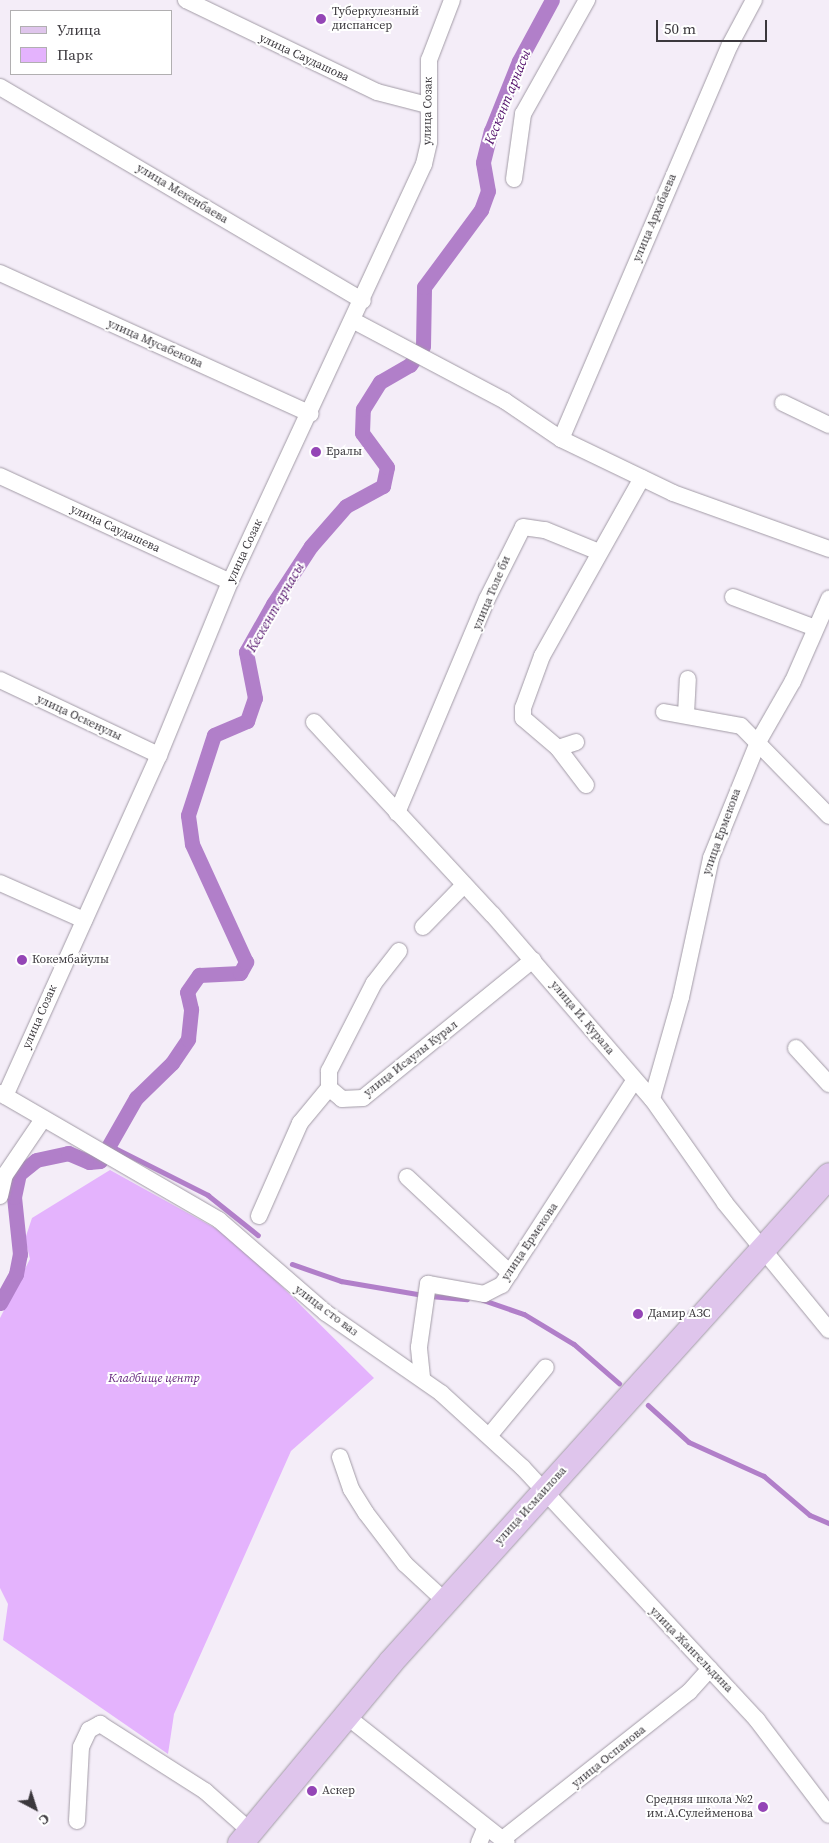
<!DOCTYPE html>
<html>
<head>
<meta charset="utf-8">
<style>
	body { margin:0 }
	#map { position:relative; width:829px; height:1843px; overflow:hidden; background:#f4edf8; font-family:"Source Serif 4",serif }
	div>[style] { position:absolute }
	.green>* { inset:0; background:#e4b3fd }
	.stream>* { height:4.5px; margin:-2.25px; padding:0 2.25px; transform-origin:2.25px; border-radius:2.25px; background:#b17fc9 }
	.canal>* { height:15px; margin:-7.5px; padding:0 7.5px; transform-origin:7.5px; border-radius:7.5px; background:#b17fc9 }
	.roads { filter:drop-shadow(0 0 1px #a29ba6) drop-shadow(0 0 1px #a29ba6) }
	.minor>* { height:16px; margin:-8px; padding:0 8px; transform-origin:8px; border-radius:8px; background:#fff }
	.primary>* { height:25px; margin:-12.5px; padding:0 12.5px; transform-origin:12.5px; border-radius:12.5px; background:#dfc5ec }
	.dots>* { width:14px; height:14px; translate:-50% -50%; box-sizing:border-box; border:2px solid #fff; border-radius:50% }
	span { translate:-50% -50%; white-space:nowrap; text-align:center; line-height:1.15; -webkit-text-stroke:4px #fff; paint-order:stroke }
	.poi-label { font-size:12px; color:#3b383d }
	.left { translate:0 -50%; text-align:left }
	.right { translate:-100% -50%; text-align:right }
	.street-label { font-size:12px; color:#3b383d }
	.park-label { font-size:12px; color:#63247c; font-style:italic }
	.water-label { font-size:14px; color:#52106b; font-style:italic }
	.legend { position:absolute; left:10px; top:10px; width:162px; height:65px; box-sizing:border-box; background:#fff; border:1px solid #b1afb1; margin:0; padding:6px 9px; list-style:none; font-size:15px; color:#3b383d }
	.legend li { display:flex; align-items:center; gap:10px; height:25px }
	.legend b { width:25px; border:1px solid #b1afb1 }
	.north { position:absolute; left:10px; top:1783px; width:50px; height:50px; -webkit-text-stroke:4px #fff; paint-order:stroke; rotate:140deg; font-size:14px; font-weight:700; line-height:20px; text-align:center; color:#3b383d }
	.north::after { content:''; display:block; margin:auto; width:18px; height:22px; background:#3b383d; clip-path:polygon(50% 0,100% 100%,50% 72%,0 100%) }
	.scale { position:absolute; left:656px; top:20px; width:111px; height:22px; box-sizing:border-box; border:2px solid #3b383d; border-top:0; padding-left:6px; font-size:15px; line-height:18px; white-space:nowrap; color:#3b383d; -webkit-text-stroke:4px #fff; paint-order:stroke }
</style>
</head>
<body>
<div id="map">
	<div class="green">
		<i style="clip-path:polygon(110px 1170px,222px 1232px,247px 1252px,374px 1378px,291px 1451px,174px 1714px,168px 1754px,3px 1640px,8px 1604px,0 1588px,0 1318px,30px 1259px,25px 1239px,32px 1218px)"></i>
	</div>
	<div class="stream">
		<i style="left:111px;top:1146px;width:109px;rotate:26.8deg"></i>
		<i style="left:208px;top:1195px;width:64px;rotate:38.7deg"></i>
		<i style="left:292px;top:1264px;width:52px;rotate:19.1deg"></i>
		<i style="left:341px;top:1281px;width:83px;rotate:9.7deg"></i>
		<i style="left:430px;top:1296px;width:37px;rotate:5deg"></i>
		<i style="left:483px;top:1300px;width:43px;rotate:18.9deg"></i>
		<i style="left:524px;top:1314px;width:58px;rotate:31deg"></i>
		<i style="left:574px;top:1344px;width:60px;rotate:40.9deg"></i>
		<i style="left:648px;top:1405px;width:55px;rotate:42.1deg"></i>
		<i style="left:689px;top:1442px;width:82px;rotate:24.4deg"></i>
		<i style="left:764px;top:1476px;width:60px;rotate:40.3deg"></i>
		<i style="left:810px;top:1515px;width:21px;rotate:23deg"></i>
	</div>
	<div class="canal">
		<i style="left:0;top:1303px;width:33px;rotate:-61deg"></i>
		<i style="left:16px;top:1274px;width:20px;rotate:-79deg"></i>
		<i style="left:20px;top:1254px;width:57px;rotate:-96deg"></i>
		<i style="left:14px;top:1197px;width:24px;rotate:-78deg"></i>
		<i style="left:19px;top:1174px;width:22px;rotate:-39deg"></i>
		<i style="left:36px;top:1160px;width:33px;rotate:-12deg"></i>
		<i style="left:68px;top:1153px;width:23px;rotate:23deg"></i>
		<i style="left:89px;top:1162px;width:11px;rotate:-5deg"></i>
		<i style="left:100px;top:1161px;width:73px;rotate:-60.3deg"></i>
		<i style="left:136px;top:1098px;width:50px;rotate:-44.2deg"></i>
		<i style="left:172px;top:1063px;width:29px;rotate:-56deg"></i>
		<i style="left:188px;top:1039px;width:30px;rotate:-84deg"></i>
		<i style="left:191px;top:1009px;width:17px;rotate:-103deg"></i>
		<i style="left:187px;top:992px;width:21px;rotate:-55deg"></i>
		<i style="left:199px;top:975px;width:41px;rotate:-2.8deg"></i>
		<i style="left:240px;top:973px;width:13px;rotate:-61deg"></i>
		<i style="left:246px;top:962px;width:130px;rotate:-114.6deg"></i>
		<i style="left:192px;top:844px;width:29px;rotate:-98deg"></i>
		<i style="left:188px;top:815px;width:84px;rotate:-72deg"></i>
		<i style="left:214px;top:735px;width:36px;rotate:-23deg"></i>
		<i style="left:247px;top:721px;width:24px;rotate:-71deg"></i>
		<i style="left:255px;top:698px;width:47px;rotate:-101.1deg"></i>
		<i style="left:246px;top:652px;width:55px;rotate:-60.6deg"></i>
		<i style="left:273px;top:604px;width:69px;rotate:-56.8deg"></i>
		<i style="left:311px;top:546px;width:53px;rotate:-48.8deg"></i>
		<i style="left:346px;top:506px;width:42px;rotate:-28.4deg"></i>
		<i style="left:383px;top:486px;width:19px;rotate:-78deg"></i>
		<i style="left:387px;top:467px;width:42px;rotate:-126.3deg"></i>
		<i style="left:362px;top:433px;width:24px;rotate:-88deg"></i>
		<i style="left:363px;top:409px;width:32px;rotate:-58deg"></i>
		<i style="left:380px;top:382px;width:34px;rotate:-30deg"></i>
		<i style="left:410px;top:365px;width:23px;rotate:-56deg"></i>
		<i style="left:423px;top:346px;width:59px;rotate:-89deg"></i>
		<i style="left:424px;top:287px;width:96px;rotate:-53.5deg"></i>
		<i style="left:481px;top:210px;width:20px;rotate:-70deg"></i>
		<i style="left:488px;top:191px;width:29px;rotate:-100deg"></i>
		<i style="left:483px;top:162px;width:32px;rotate:-76deg"></i>
		<i style="left:491px;top:131px;width:75px;rotate:-68.2deg"></i>
		<i style="left:519px;top:61px;width:69px;rotate:-61.6deg"></i>
	</div>
	<div class="roads">
		<div class="minor">
			<i style="left:186px;top:0;width:212px;rotate:25.7deg"></i>
			<i style="left:377px;top:92px;width:52px;rotate:14.6deg"></i>
			<i style="left:0;top:87px;width:421px;rotate:30.5deg"></i>
			<i style="left:514px;top:179px;width:66px;rotate:-82.1deg"></i>
			<i style="left:523px;top:114px;width:131px;rotate:-60.7deg"></i>
			<i style="left:0;top:273px;width:341px;rotate:24.4deg"></i>
			<i style="left:354px;top:321px;width:171px;rotate:27.9deg"></i>
			<i style="left:505px;top:401px;width:68px;rotate:34.2deg"></i>
			<i style="left:561px;top:439px;width:124px;rotate:25.7deg"></i>
			<i style="left:673px;top:493px;width:166px;rotate:19.7deg"></i>
			<i style="left:783px;top:403px;width:51px;rotate:25.6deg"></i>
			<i style="left:561px;top:439px;width:429px;rotate:-66.8deg"></i>
			<i style="left:730px;top:45px;width:51px;rotate:-61.9deg"></i>
			<i style="left:0;top:476px;width:253px;rotate:24.7deg"></i>
			<i style="left:733px;top:597px;width:88px;rotate:20.7deg"></i>
			<i style="left:0;top:680px;width:176px;rotate:25.3deg"></i>
			<i style="left:664px;top:712px;width:78px;rotate:10.3deg"></i>
			<i style="left:741px;top:726px;width:126px;rotate:45.6deg"></i>
			<i style="left:686px;top:714px;width:35px;rotate:-87deg"></i>
			<i style="left:314px;top:722px;width:263px;rotate:47.2deg"></i>
			<i style="left:493px;top:915px;width:243px;rotate:49.2deg"></i>
			<i style="left:652px;top:1099px;width:127px;rotate:54.9deg"></i>
			<i style="left:725px;top:1203px;width:164px;rotate:50.7deg"></i>
			<i style="left:558px;top:748px;width:19px;rotate:-18deg"></i>
			<i style="left:586px;top:785px;width:46px;rotate:-127.1deg"></i>
			<i style="left:558px;top:748px;width:46px;rotate:-139.4deg"></i>
			<i style="left:523px;top:718px;width:10px;rotate:-90deg"></i>
			<i style="left:523px;top:708px;width:55px;rotate:-69.9deg"></i>
			<i style="left:542px;top:656px;width:204px;rotate:-60.7deg"></i>
			<i style="left:397px;top:813px;width:232px;rotate:-67.2deg"></i>
			<i style="left:487px;top:599px;width:80px;rotate:-63.4deg"></i>
			<i style="left:523px;top:527px;width:22px;rotate:8deg"></i>
			<i style="left:545px;top:530px;width:58px;rotate:22.2deg"></i>
			<i style="left:0;top:883px;width:92px;rotate:23.8deg"></i>
			<i style="left:423px;top:927px;width:59px;rotate:-45.7deg"></i>
			<i style="left:399px;top:951px;width:41px;rotate:128deg"></i>
			<i style="left:374px;top:983px;width:99px;rotate:117.1deg"></i>
			<i style="left:329px;top:1071px;width:17px;rotate:90deg"></i>
			<i style="left:329px;top:1088px;width:17px;rotate:40deg"></i>
			<i style="left:342px;top:1099px;width:21px;rotate:-3deg"></i>
			<i style="left:363px;top:1098px;width:219px;rotate:-39.1deg"></i>
			<i style="left:796px;top:1048px;width:49px;rotate:47.5deg"></i>
			<i style="left:0;top:1093px;width:253px;rotate:30.1deg"></i>
			<i style="left:219px;top:1220px;width:142px;rotate:41deg"></i>
			<i style="left:326px;top:1313px;width:140px;rotate:34.8deg"></i>
			<i style="left:441px;top:1393px;width:111px;rotate:42.4deg"></i>
			<i style="left:523px;top:1468px;width:344px;rotate:47.1deg"></i>
			<i style="left:757px;top:1720px;width:119px;rotate:52.8deg"></i>
			<i style="left:5px;top:1096px;width:374px;rotate:-65.7deg"></i>
			<i style="left:159px;top:755px;width:187px;rotate:-67.7deg"></i>
			<i style="left:230px;top:582px;width:461px;rotate:-65.1deg"></i>
			<i style="left:424px;top:164px;width:23px;rotate:-77deg"></i>
			<i style="left:429px;top:142px;width:82px;rotate:-90deg"></i>
			<i style="left:429px;top:60px;width:64px;rotate:-69deg"></i>
			<i style="left:652px;top:1099px;width:106px;rotate:-74.1deg"></i>
			<i style="left:681px;top:997px;width:142px;rotate:-77.8deg"></i>
			<i style="left:711px;top:858px;width:125px;rotate:-67.9deg"></i>
			<i style="left:758px;top:742px;width:70px;rotate:-60.2deg"></i>
			<i style="left:793px;top:681px;width:90px;rotate:-66.3deg"></i>
			<i style="left:407px;top:1177px;width:141px;rotate:43deg"></i>
			<i style="left:0;top:1196px;width:22px;rotate:-77deg"></i>
			<i style="left:5px;top:1175px;width:68px;rotate:-55.8deg"></i>
			<i style="left:259px;top:1216px;width:102px;rotate:-66.2deg"></i>
			<i style="left:300px;top:1123px;width:45px;rotate:-50.4deg"></i>
			<i style="left:422px;top:1377px;width:30px;rotate:-96deg"></i>
			<i style="left:419px;top:1347px;width:64px;rotate:-81.9deg"></i>
			<i style="left:428px;top:1284px;width:57px;rotate:10.1deg"></i>
			<i style="left:484px;top:1294px;width:20px;rotate:-27deg"></i>
			<i style="left:502px;top:1285px;width:243px;rotate:-57.1deg"></i>
			<i style="left:489px;top:1436px;width:89px;rotate:-50.4deg"></i>
			<i style="left:340px;top:1457px;width:34px;rotate:71deg"></i>
			<i style="left:351px;top:1489px;width:28px;rotate:58deg"></i>
			<i style="left:366px;top:1513px;width:64px;rotate:52.6deg"></i>
			<i style="left:405px;top:1564px;width:54px;rotate:42.8deg"></i>
			<i style="left:345px;top:1715px;width:206px;rotate:38.3deg"></i>
			<i style="left:77px;top:1821px;width:74px;rotate:-86.9deg"></i>
			<i style="left:81px;top:1747px;width:19px;rotate:-65deg"></i>
			<i style="left:89px;top:1730px;width:13px;rotate:-29deg"></i>
			<i style="left:100px;top:1724px;width:125px;rotate:32.5deg"></i>
			<i style="left:205px;top:1791px;width:60px;rotate:41.6deg"></i>
			<i style="left:504px;top:1838px;width:236px;rotate:-38.3deg"></i>
			<i style="left:689px;top:1692px;width:31px;rotate:-48deg"></i>
			<i style="left:479px;top:1843px;width:15px;rotate:-67deg"></i>
		</div>
		<div class="primary">
			<i style="left:240px;top:1843px;width:236px;rotate:-50.3deg"></i>
			<i style="left:391px;top:1661px;width:654px;rotate:-47.97deg"></i>
		</div>
	</div>
	<div class="dots">
		<i style="left:321px;top:19px;background:#9445b6"></i>
		<i style="left:316px;top:452px;background:#9445b6"></i>
		<i style="left:22px;top:960px;background:#9445b6"></i>
		<i style="left:638px;top:1314px;background:#9445b6"></i>
		<i style="left:312px;top:1791px;background:#9445b6"></i>
		<i style="left:763px;top:1807px;background:#9445b6"></i>
	</div>
	<div class="poi-label">
		<span class="left" style="left:332px;top:19px">Туберкулезный<br>диспансер</span>
		<span class="left" style="left:326px;top:452px">Ералы</span>
		<span class="left" style="left:32px;top:960px">Кокембайулы</span>
		<span class="left" style="left:648px;top:1314px">Дамир АЗС</span>
		<span class="left" style="left:322px;top:1791px">Аскер</span>
		<span class="right" style="left:753px;top:1807px">Средняя школа №2<br>им.А.Сулейменова</span>
	</div>
	<div class="street-label">
		<span style="left:304px;top:58px;rotate:25deg">улица Саудашова</span>
		<span style="left:428px;top:111px;rotate:-89deg">улица Созак</span>
		<span style="left:182px;top:194px;rotate:31deg">улица Мекенбаева</span>
		<span style="left:655px;top:218px;rotate:-67deg">улица Архабаева</span>
		<span style="left:155px;top:344px;rotate:24deg">улица Мусабекова</span>
		<span style="left:115px;top:529px;rotate:25deg">улица Саудашева</span>
		<span style="left:245px;top:551px;rotate:-65deg">улица Созак</span>
		<span style="left:492px;top:593px;rotate:-67deg">улица Толе би</span>
		<span style="left:79px;top:718px;rotate:25deg">улица Оскенулы</span>
		<span style="left:722px;top:832px;rotate:-70deg">улица Ермекова</span>
		<span style="left:40px;top:1017px;rotate:-66deg">улица Созак</span>
		<span style="left:582px;top:1018px;rotate:50deg">улица И. Курала</span>
		<span style="left:411px;top:1059px;rotate:-38deg">улица Исаулы Курал</span>
		<span style="left:530px;top:1242px;rotate:-56deg">улица Ермекова</span>
		<span style="left:326px;top:1311px;rotate:37deg">улица сто ваз</span>
		<span style="left:531px;top:1506px;rotate:-48deg">улица Исмаилова</span>
		<span style="left:691px;top:1650px;rotate:46deg">улица Жангельдина</span>
		<span style="left:609px;top:1757px;rotate:-39deg">улица Оспанова</span>
	</div>
	<div class="park-label">
		<span style="left:154px;top:1379px">Кладбище центр</span>
	</div>
	<div class="water-label">
		<span style="left:507px;top:97px;rotate:-68deg">Кескент арнасы</span>
		<span style="left:275px;top:607px;rotate:-60deg">Кескент арнасы</span>
	</div>
	<ul class="legend">
	<li><b style="height:6px;background:#dfc5ec"></b>Улица</li>
	<li><b style="height:14px;background:#e4b3fd"></b>Парк</li>
	</ul>
	<div class="north">С</div>
	<div class="scale">50 m</div>
</div>
</body>
</html>
